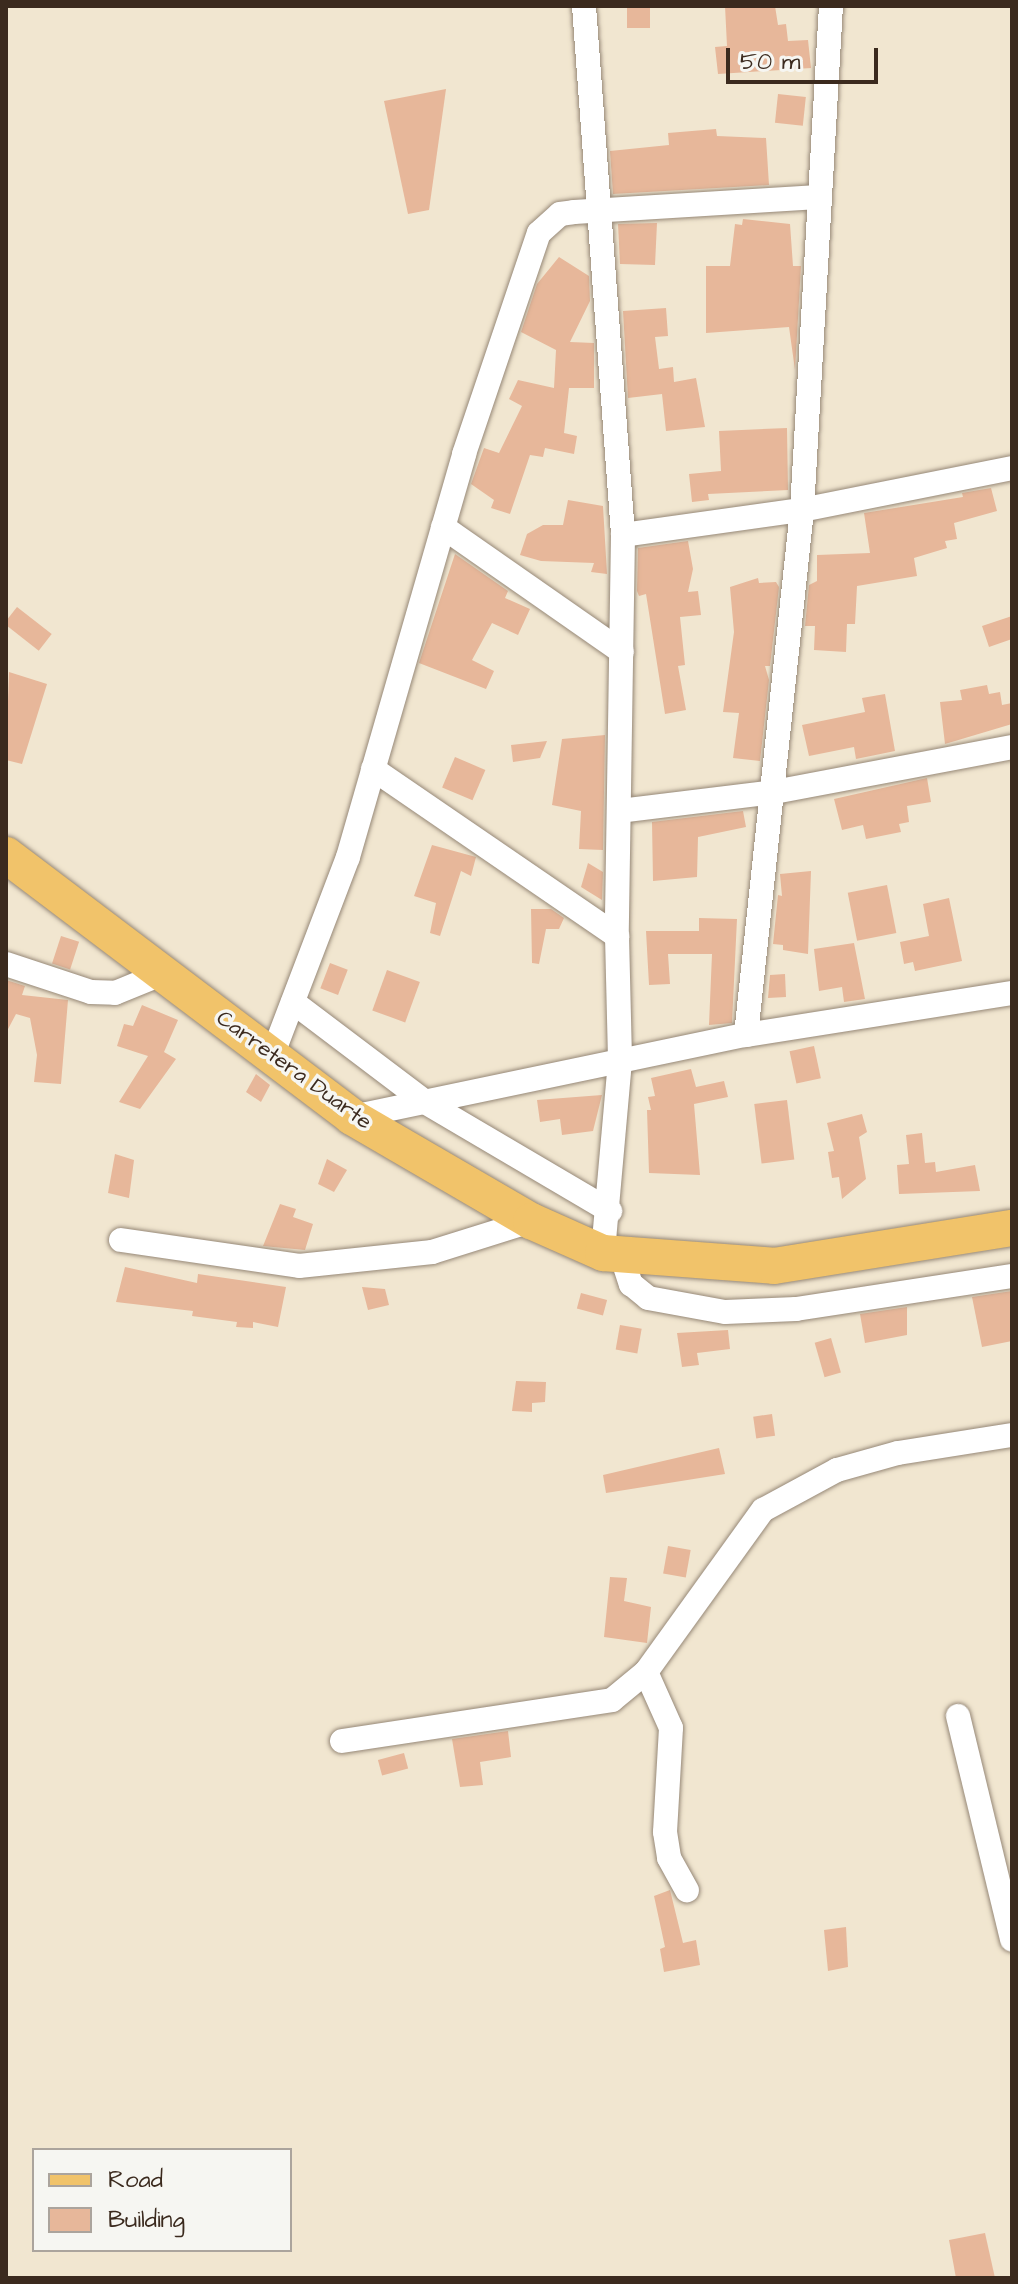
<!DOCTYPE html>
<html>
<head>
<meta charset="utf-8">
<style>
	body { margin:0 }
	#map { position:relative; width:1018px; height:2284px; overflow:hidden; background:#f1e6d0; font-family:"Architects Daughter",sans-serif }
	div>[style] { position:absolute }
	.building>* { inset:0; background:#e7b79a; transform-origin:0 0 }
	.roads { filter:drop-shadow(0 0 2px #968877) drop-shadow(0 0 2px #968877) }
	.minor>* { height:24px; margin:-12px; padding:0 12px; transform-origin:12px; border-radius:12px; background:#fff }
	.primary>* { height:36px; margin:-18px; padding:0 18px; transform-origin:18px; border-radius:18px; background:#f1c36a }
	span { translate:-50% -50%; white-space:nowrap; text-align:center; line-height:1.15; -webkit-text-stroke:7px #f6f6f2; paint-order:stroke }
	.street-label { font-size:22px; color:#3b2a1e }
	.frame { position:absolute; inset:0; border:8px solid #3b2a1e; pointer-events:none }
	.legend { position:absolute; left:32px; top:2148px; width:260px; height:104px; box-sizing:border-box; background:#f6f6f2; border:2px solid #aba49d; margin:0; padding:10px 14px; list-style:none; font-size:24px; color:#3b2a1e }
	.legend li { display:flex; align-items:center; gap:16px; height:40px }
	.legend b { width:40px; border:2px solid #aba49d }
	.scale { position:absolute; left:726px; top:48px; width:152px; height:36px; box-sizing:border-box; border:4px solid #3b2a1e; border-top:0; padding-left:10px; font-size:24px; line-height:28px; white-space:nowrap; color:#3b2a1e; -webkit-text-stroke:6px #f6f6f2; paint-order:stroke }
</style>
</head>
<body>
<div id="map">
	<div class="building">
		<i style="left:627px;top:6px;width:23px;height:22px"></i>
		<i style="clip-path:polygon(725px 6px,775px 6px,778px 25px,786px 24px,788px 41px,808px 40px,811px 68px,718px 74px,715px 47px,727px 46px)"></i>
		<i style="clip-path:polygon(446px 89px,429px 210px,408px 214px,384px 101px)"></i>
		<i style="left:778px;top:94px;width:28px;height:29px;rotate:6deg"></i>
		<i style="clip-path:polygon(716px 129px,717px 136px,766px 138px,769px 185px,613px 194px,610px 151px,669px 145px,668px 133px)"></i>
		<i style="clip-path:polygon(743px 219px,790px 224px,793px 266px,801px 266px,795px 370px,789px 327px,706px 333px,706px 266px,730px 266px,735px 224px,742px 225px)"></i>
		<i style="clip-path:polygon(657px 223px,655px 265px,620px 264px,618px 224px)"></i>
		<i style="clip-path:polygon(559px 257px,589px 276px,590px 301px,570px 342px,594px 343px,594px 388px,569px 388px,564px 433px,577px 436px,574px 454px,545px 448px,543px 457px,530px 455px,510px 514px,491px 508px,494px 500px,471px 484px,484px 448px,499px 453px,522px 406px,509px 399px,518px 380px,554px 388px,556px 350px,521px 332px,537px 284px)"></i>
		<i style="clip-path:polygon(666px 308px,668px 336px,655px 337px,659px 369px,673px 367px,674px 382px,696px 378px,705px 427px,666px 431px,662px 394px,628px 398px,623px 311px)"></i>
		<i style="clip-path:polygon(787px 428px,788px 490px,708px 494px,709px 500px,692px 502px,689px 474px,721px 471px,719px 431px)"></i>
		<i style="clip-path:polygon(991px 488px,997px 511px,954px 523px,957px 539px,945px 541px,947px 548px,914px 558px,917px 576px,857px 586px,855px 624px,847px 624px,846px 652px,814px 650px,815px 626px,805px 626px,809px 585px,817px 581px,817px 555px,870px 553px,864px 513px,963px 497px,962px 493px)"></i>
		<i style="clip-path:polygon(568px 500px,603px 506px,607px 574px,591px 572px,594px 563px,541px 561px,520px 555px,527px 534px,543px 525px,563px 525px)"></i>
		<i style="clip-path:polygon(688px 541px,693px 569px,688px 592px,698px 591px,701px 615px,680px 617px,685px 665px,678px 666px,686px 710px,665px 714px,646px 594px,639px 596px,637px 591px,638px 548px)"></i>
		<i style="clip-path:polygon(455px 554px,508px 591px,505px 598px,530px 609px,518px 635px,492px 623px,472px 660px,494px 671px,486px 689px,419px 663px)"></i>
		<i style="clip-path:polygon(758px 578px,759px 583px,776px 582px,779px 587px,770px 666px,765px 666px,769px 680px,760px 761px,733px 758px,739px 713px,723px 712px,734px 632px,730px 587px)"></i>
		<i style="left:17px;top:607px;width:44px;height:21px;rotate:38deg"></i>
		<i style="clip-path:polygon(1012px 616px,1012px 639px,989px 647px,982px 626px)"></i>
		<i style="clip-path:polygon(9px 672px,47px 684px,22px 764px,6px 760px)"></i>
		<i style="clip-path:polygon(987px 685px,989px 694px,1000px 692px,1002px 705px,1012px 703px,1012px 724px,945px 744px,940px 702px,962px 700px,960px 690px)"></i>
		<i style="clip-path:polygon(885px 694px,895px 751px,856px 759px,854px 747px,809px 756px,802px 725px,865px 712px,862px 698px)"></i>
		<i style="clip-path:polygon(605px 735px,603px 850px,579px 849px,581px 811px,552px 805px,562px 739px)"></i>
		<i style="clip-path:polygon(547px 741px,540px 758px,513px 762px,511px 745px)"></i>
		<i style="left:455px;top:757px;width:33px;height:33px;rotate:23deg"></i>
		<i style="clip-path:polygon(927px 778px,931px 802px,907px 806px,909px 822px,899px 824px,901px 832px,866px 839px,863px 825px,842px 830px,834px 799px)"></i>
		<i style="clip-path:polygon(743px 811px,746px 827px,698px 837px,697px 877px,653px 881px,652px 822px)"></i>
		<i style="clip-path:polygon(432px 845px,476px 857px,471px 876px,461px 871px,440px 936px,430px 933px,436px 903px,414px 896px)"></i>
		<i style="clip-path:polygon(588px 863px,603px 872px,602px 900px,581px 887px)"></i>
		<i style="clip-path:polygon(811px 871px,808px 954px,783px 950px,783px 945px,773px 944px,778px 895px,782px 896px,780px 874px)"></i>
		<i style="left:887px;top:885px;width:49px;height:40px;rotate:79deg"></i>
		<i style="clip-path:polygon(949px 898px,962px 961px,915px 971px,913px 962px,904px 964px,900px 942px,929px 936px,923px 904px)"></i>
		<i style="clip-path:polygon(531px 909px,551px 909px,564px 918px,559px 929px,546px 929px,539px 964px,532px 963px)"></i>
		<i style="clip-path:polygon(699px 918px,737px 919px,732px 1023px,709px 1025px,712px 954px,668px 954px,670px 984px,649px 985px,646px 931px,699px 931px)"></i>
		<i style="left:61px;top:936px;width:19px;height:29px;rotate:18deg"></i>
		<i style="clip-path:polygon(854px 943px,865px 999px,844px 1002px,842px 987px,819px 991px,814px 949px)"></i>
		<i style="left:330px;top:963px;width:19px;height:27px;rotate:21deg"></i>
		<i style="left:387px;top:970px;width:35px;height:43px;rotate:20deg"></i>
		<i style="clip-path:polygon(785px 974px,786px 997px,768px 998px,770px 975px)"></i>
		<i style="clip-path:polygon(6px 980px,25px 986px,22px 995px,68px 1000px,61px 1084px,34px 1082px,37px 1055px,30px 1018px,16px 1014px,6px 1033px)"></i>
		<i style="clip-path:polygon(142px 1005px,178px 1020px,164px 1052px,176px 1059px,140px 1109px,119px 1102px,148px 1056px,117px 1046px,124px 1024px,133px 1026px)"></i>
		<i style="left:814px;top:1046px;width:33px;height:25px;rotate:78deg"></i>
		<i style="clip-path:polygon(691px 1069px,696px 1087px,724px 1081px,728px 1097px,694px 1104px,700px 1175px,649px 1173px,647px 1110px,651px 1110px,648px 1097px,655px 1096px,651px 1078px)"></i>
		<i style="clip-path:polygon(256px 1074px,270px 1085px,261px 1102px,246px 1092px)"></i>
		<i style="clip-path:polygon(602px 1095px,593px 1131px,562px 1135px,560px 1119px,540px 1122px,537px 1100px)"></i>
		<i style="left:787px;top:1100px;width:60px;height:33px;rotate:83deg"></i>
		<i style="clip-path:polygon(862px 1114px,867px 1132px,859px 1137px,866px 1179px,842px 1199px,839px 1177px,832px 1178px,828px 1152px,834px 1151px,827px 1123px)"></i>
		<i style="clip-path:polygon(922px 1133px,925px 1163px,935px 1162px,936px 1172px,975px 1165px,980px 1191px,899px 1194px,897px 1165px,909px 1164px,906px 1135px)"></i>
		<i style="clip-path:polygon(115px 1154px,134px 1160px,129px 1198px,108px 1193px)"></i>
		<i style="clip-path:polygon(327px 1159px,347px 1170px,334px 1192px,318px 1184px)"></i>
		<i style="clip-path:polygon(280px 1204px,296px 1209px,293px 1217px,313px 1224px,305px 1250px,263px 1246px)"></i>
		<i style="clip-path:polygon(125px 1267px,197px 1283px,198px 1274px,286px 1287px,278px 1327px,253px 1322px,253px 1328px,236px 1327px,237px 1322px,192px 1316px,193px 1311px,116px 1302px)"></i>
		<i style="clip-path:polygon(362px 1287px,385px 1289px,389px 1305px,368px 1310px)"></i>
		<i style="clip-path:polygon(1012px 1291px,1012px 1341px,982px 1347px,972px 1297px)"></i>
		<i style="left:581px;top:1293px;width:27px;height:16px;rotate:15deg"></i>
		<i style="clip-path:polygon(907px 1307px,907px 1335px,865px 1343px,860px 1314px)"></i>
		<i style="left:620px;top:1325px;width:22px;height:25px;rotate:10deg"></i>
		<i style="clip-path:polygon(728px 1330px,730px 1349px,697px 1353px,699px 1365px,682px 1367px,677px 1333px)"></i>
		<i style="left:831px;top:1338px;width:36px;height:17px;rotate:74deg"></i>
		<i style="clip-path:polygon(516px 1381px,546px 1382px,545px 1402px,532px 1403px,532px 1412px,512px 1411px)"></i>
		<i style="left:772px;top:1414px;width:22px;height:19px;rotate:82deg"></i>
		<i style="clip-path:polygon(719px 1448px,725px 1474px,606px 1493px,603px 1475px)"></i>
		<i style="left:668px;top:1546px;width:23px;height:28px;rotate:10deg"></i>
		<i style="clip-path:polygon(610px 1577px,627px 1578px,624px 1601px,651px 1607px,647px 1643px,604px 1637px)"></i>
		<i style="clip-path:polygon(508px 1731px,511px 1757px,480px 1762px,483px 1785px,460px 1787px,452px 1739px)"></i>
		<i style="left:404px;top:1753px;width:16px;height:27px;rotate:75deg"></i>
		<i style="clip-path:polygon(670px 1890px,683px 1943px,696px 1940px,700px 1965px,664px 1972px,660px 1949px,665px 1947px,654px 1896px)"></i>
		<i style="clip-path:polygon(846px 1927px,848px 1967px,828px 1971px,824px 1930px)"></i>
		<i style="clip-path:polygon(985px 2233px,995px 2278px,956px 2278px,949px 2240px)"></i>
	</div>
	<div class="roads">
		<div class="minor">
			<i style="left:584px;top:6px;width:530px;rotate:85.78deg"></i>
			<i style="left:623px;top:535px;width:401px;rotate:90.9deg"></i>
			<i style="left:617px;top:936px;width:125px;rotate:88.6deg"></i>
			<i style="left:620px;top:1061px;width:193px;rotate:95.1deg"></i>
			<i style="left:443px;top:527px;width:218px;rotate:34.9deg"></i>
			<i style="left:623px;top:535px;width:181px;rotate:-8deg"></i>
			<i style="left:802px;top:510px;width:214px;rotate:-11.3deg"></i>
			<i style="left:373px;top:769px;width:296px;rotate:34.4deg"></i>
			<i style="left:620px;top:811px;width:155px;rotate:-7deg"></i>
			<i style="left:774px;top:792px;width:242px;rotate:-10.7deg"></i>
			<i style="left:6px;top:964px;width:89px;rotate:18.2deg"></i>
			<i style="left:91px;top:992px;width:24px;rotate:2deg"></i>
			<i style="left:115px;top:993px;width:53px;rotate:-22.2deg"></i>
			<i style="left:293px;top:1002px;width:166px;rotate:37.1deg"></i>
			<i style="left:425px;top:1102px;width:215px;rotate:30.5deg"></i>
			<i style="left:746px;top:1035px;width:528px;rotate:-83.91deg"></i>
			<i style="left:802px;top:510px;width:505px;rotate:-86.71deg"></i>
			<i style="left:272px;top:1056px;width:213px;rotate:-69.1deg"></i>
			<i style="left:348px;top:857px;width:419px;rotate:-73.9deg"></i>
			<i style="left:464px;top:454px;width:233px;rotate:-71.3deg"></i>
			<i style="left:539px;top:233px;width:28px;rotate:-42deg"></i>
			<i style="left:560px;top:214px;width:14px;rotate:-8deg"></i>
			<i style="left:574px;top:212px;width:245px;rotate:-3.5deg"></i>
			<i style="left:352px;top:1117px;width:402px;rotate:-11.8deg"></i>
			<i style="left:746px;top:1035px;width:269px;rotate:-9deg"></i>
			<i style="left:121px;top:1240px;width:180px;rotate:8.3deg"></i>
			<i style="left:299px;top:1266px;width:134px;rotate:-6deg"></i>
			<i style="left:432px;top:1252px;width:104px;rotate:-17.4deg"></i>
			<i style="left:621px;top:1254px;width:32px;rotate:72deg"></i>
			<i style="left:631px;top:1284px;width:22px;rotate:39deg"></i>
			<i style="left:648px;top:1298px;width:78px;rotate:10.3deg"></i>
			<i style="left:725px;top:1312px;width:71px;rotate:-2.4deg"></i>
			<i style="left:796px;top:1309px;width:219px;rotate:-8.7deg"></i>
			<i style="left:646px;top:1672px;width:61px;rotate:65.9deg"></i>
			<i style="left:671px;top:1728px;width:104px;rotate:93.3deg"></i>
			<i style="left:665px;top:1832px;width:26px;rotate:81deg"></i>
			<i style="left:669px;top:1858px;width:37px;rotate:61deg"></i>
			<i style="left:958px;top:1716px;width:230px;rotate:76.4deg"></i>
			<i style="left:342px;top:1741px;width:273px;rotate:-8.6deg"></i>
			<i style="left:612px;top:1700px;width:44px;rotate:-39.5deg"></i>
			<i style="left:646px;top:1672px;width:200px;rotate:-54.2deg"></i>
			<i style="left:763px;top:1510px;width:84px;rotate:-28.4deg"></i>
			<i style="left:837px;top:1470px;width:63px;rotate:-15.6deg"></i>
			<i style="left:898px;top:1453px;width:115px;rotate:-9deg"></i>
		</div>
		<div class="primary">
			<i style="left:6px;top:855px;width:434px;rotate:37.1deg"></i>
			<i style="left:352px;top:1117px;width:207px;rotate:30.2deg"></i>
			<i style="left:531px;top:1221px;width:79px;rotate:24deg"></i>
			<i style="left:603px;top:1253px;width:171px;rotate:4.3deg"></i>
			<i style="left:774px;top:1266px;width:241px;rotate:-9.1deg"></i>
		</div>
	</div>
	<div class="street-label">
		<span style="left:294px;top:1070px;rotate:36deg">Carretera Duarte</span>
	</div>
	<div class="frame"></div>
	<ul class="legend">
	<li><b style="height:10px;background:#f1c36a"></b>Road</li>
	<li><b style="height:22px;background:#e7b79a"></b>Building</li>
	</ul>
	<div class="scale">50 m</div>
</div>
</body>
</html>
